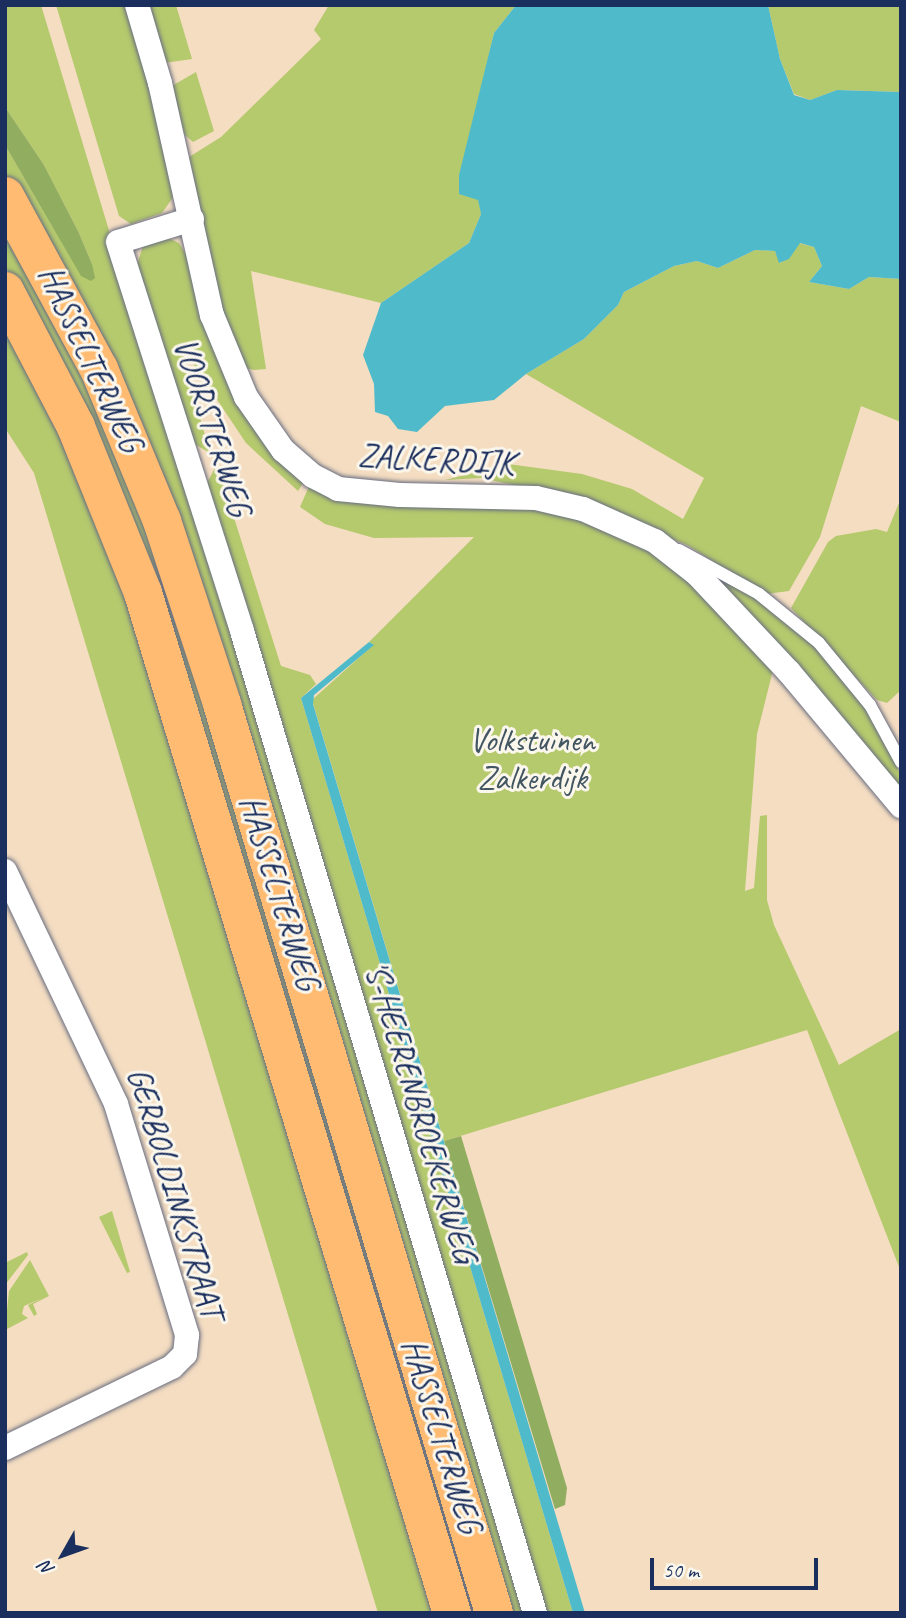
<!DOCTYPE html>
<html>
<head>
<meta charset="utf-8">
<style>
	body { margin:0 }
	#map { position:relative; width:906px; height:1618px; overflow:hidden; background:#f4ddc1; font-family:Caveat,sans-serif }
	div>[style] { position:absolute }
	.green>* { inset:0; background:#b5c96d }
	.forest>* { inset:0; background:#90ad60 }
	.water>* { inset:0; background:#4fbbca }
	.roads { filter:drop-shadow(0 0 2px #676c81) drop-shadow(0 0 2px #676c81) }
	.service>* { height:12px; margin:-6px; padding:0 6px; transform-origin:6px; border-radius:6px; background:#fff }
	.minor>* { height:24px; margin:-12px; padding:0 12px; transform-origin:12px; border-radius:12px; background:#fff }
	.primary>* { height:38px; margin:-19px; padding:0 19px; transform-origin:19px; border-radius:19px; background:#ffbb71 }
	span { translate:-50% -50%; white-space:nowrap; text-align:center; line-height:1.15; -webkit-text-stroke:6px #fbf7ec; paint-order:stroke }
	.street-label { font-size:33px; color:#1b2f5e }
	.park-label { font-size:33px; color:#425662 }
	.frame { position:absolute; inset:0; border:7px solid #1b2f5e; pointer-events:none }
	.north { position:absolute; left:28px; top:1520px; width:70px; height:70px; -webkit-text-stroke:5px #fbf7ec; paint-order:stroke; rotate:230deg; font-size:19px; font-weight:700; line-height:28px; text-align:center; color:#1b2f5e }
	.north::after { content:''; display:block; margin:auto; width:24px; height:32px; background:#1b2f5e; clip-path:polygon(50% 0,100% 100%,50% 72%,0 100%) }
	.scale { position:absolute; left:650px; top:1558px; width:168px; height:32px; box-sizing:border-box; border:4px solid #1b2f5e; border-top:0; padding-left:9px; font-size:21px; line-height:24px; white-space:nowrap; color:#1b2f5e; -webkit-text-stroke:5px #fbf7ec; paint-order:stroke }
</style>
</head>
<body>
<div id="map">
	<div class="green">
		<i style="clip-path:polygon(5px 5px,41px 5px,526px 1613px,505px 1613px,256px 782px,36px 223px,5px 175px,5px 145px,81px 275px,92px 264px,79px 233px,44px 165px,5px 107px)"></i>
		<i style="clip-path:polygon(56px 5px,129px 5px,176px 193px,162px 213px,131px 224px,119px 216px)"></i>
		<i style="clip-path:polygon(148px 5px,176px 5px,192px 59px,164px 63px)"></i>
		<i style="clip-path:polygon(329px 5px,516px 5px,494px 33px,474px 119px,481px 214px,469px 243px,381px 303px,251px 271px,266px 369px,254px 370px,245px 368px,230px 347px,189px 157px,221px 137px,321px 39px,314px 30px)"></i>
		<i style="clip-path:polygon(768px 5px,901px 5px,901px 92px,837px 90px,810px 100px,794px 94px,780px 59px)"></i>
		<i style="clip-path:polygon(196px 72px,214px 131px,193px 142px,184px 134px,170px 87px)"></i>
		<i style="clip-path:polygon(5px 234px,53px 300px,140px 497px,481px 1613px,463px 1613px,35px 319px,5px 266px)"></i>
		<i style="clip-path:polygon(166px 237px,179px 243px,187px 256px,206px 329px,305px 480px,298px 491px,246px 443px,188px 356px,183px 357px,210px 453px,191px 442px,136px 268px,143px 246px)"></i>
		<i style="clip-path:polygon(799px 243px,814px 247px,822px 266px,809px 282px,849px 289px,869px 277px,901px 279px,901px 422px,861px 406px,820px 537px,789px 591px,766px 594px,687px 545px,573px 498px,481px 478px,445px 480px,508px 464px,582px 474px,632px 489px,683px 519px,704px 478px,526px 374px,584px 339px,618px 305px,624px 292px,674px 266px,697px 261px,718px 268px,755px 250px,775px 251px,780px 263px,789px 258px)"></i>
		<i style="clip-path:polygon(5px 314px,97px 504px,439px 1613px,378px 1613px,34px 473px,5px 428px)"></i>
		<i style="clip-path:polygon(217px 464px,281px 666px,310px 675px,316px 684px,301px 698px,573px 1613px,544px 1613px,205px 487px)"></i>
		<i style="clip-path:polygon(310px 484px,555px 508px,676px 564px,773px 670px,757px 734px,745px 891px,754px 888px,760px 816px,767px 815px,767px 900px,774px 925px,839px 1065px,901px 1029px,901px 1272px,807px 1030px,444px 1141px,312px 700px,373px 645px,369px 642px,474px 537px,374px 538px,325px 524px,300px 507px)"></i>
		<i style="clip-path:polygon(901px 498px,901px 690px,887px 703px,877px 700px,791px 608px,828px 542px,836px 536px,876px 529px,887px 532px)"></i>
		<i style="clip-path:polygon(703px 567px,756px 598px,816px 646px,866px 708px,901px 775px,901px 794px)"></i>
		<i style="clip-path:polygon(112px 1211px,130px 1272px,127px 1273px,99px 1217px)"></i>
		<i style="clip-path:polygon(27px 1252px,28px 1255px,5px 1285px,5px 1263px)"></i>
		<i style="clip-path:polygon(30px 1260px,49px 1296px,33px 1304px,37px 1314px,34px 1316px,28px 1305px,44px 1297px,24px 1306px,22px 1314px,28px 1318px,5px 1330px,9px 1291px)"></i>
	</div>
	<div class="forest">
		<i style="clip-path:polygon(5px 107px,44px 165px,79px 233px,92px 264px,95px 278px,91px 281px,81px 276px,5px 145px)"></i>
		<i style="clip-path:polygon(461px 1136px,567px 1488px,565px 1505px,555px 1509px,444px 1141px)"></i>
	</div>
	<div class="water">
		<i style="clip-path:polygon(516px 5px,768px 5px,780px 59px,794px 95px,810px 100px,837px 90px,901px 92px,901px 279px,869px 277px,849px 289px,809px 282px,822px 266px,814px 247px,800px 243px,789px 259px,779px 263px,775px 251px,755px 250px,718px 268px,697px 261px,674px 266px,624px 292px,618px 305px,584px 339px,526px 374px,494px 400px,445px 406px,417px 432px,398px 429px,388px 416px,375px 412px,374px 384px,363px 355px,381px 303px,469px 243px,481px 214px,478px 200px,459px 194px,459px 175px,494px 33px)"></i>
		<i style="clip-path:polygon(369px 642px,374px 645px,314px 695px,313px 704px,585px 1613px,573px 1613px,301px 698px)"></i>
	</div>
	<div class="roads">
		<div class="service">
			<i style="left:679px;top:550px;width:91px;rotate:28.8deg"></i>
			<i style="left:759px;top:594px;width:77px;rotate:39.2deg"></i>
			<i style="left:819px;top:643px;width:80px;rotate:50.6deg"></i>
			<i style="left:870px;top:705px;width:65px;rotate:61.5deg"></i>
		</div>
		<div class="minor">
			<i style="left:137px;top:5px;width:81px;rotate:73.6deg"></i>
			<i style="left:160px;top:83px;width:238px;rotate:77.4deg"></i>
			<i style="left:212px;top:315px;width:89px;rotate:67.5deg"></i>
			<i style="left:246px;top:397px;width:65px;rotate:55.1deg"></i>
			<i style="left:283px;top:450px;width:40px;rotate:41deg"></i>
			<i style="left:313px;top:476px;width:28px;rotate:27deg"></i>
			<i style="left:338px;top:489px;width:62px;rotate:5.5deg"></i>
			<i style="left:400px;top:495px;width:136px;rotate:1.3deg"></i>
			<i style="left:536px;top:498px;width:48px;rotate:13.2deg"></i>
			<i style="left:583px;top:509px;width:79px;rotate:24deg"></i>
			<i style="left:655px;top:541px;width:53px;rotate:38.2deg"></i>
			<i style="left:697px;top:574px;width:134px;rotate:46.8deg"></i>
			<i style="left:789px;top:672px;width:175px;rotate:50.1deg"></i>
			<i style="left:192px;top:219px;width:77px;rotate:162.7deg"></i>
			<i style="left:118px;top:242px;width:408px;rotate:72.3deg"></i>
			<i style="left:242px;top:631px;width:1025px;rotate:73.39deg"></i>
			<i style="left:5px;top:871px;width:258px;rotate:64.5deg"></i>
			<i style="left:116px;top:1104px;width:242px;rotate:72.9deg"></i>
			<i style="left:187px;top:1335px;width:19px;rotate:96deg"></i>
			<i style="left:185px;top:1354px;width:18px;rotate:135deg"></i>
			<i style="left:172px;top:1367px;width:186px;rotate:154.1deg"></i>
		</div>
		<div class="primary">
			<i style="left:5px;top:196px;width:197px;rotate:61.5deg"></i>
			<i style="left:99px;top:369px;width:165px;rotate:67.5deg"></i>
			<i style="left:162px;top:521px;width:193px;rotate:71.8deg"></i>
			<i style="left:222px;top:704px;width:949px;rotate:73.34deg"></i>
			<i style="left:5px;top:291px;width:153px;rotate:62.4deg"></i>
			<i style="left:76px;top:427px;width:179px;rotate:68deg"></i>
			<i style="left:143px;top:593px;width:1066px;rotate:73.15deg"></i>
		</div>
	</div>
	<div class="street-label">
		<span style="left:90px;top:359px;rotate:65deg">HASSELTERWEG</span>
		<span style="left:212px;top:427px;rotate:72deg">VOORSTERWEG</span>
		<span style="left:436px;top:460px;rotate:3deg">ZALKERDIJK</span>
		<span style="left:279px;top:893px;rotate:73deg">HASSELTERWEG</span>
		<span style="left:420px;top:1112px;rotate:73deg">'S-HEERENBROEKERWEG</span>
		<span style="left:175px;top:1193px;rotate:73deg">GERBOLDINKSTRAAT</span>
		<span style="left:441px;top:1436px;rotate:73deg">HASSELTERWEG</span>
	</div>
	<div class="park-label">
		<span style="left:532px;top:760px">Volkstuinen<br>Zalkerdijk</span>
	</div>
	<div class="frame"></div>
	<div class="north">N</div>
	<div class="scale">50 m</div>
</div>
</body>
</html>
